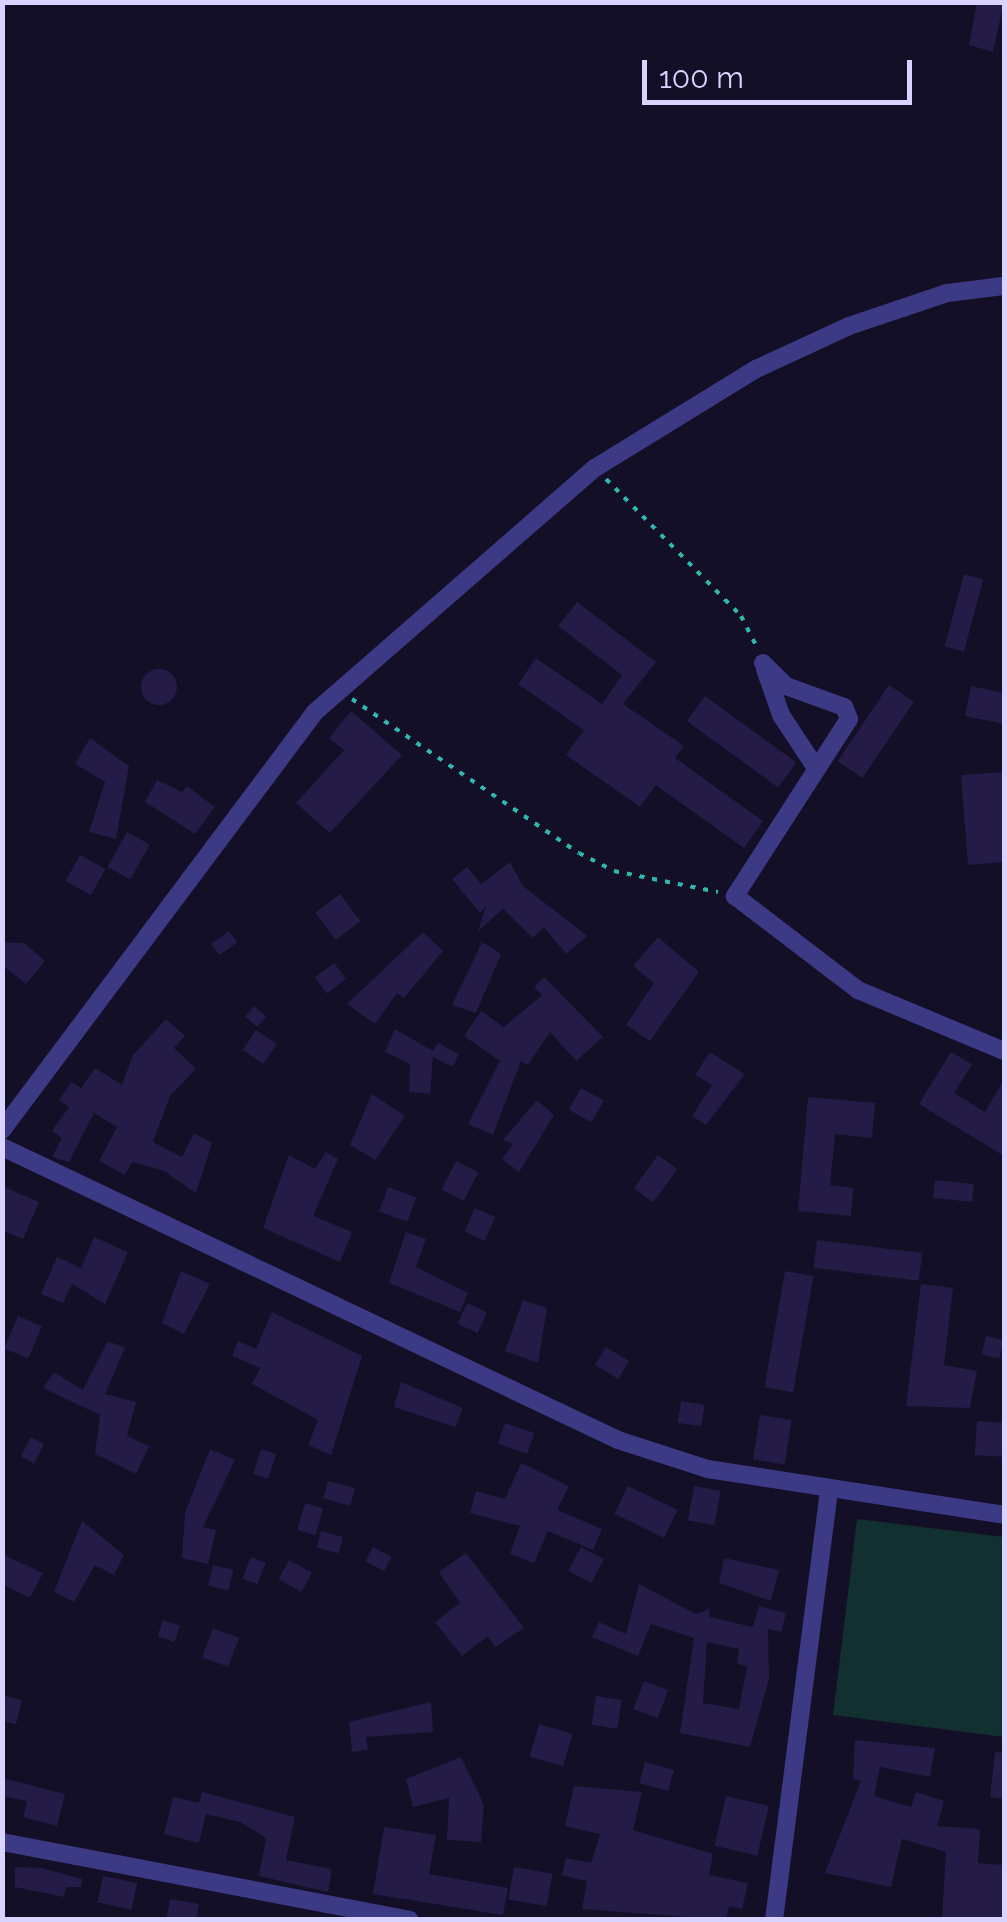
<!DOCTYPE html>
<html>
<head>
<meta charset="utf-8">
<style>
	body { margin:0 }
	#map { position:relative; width:1007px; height:1922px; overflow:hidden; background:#130f26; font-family:Raleway,sans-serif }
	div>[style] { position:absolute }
	.green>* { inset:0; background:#12302f }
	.building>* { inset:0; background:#241b47; transform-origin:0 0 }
	.round { border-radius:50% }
	.path>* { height:4px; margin-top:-2px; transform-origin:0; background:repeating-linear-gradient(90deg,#2fb8b0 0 5px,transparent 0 13px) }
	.street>* { height:18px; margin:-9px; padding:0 9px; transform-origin:9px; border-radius:9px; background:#3d3a85 }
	span { translate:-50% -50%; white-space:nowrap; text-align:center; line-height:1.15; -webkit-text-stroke:9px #130f26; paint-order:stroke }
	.frame { position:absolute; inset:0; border:5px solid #d9d4ff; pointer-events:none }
	.scale { position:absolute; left:642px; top:60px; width:270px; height:45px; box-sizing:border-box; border:5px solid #d9d4ff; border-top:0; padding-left:12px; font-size:30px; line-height:35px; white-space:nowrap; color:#d9d4ff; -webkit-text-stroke:8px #130f26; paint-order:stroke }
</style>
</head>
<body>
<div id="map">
	<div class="green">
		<i style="clip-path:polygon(857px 1519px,1004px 1537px,1004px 1737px,833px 1715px)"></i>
	</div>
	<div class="building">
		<i style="clip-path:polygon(977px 2px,1004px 2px,993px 52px,969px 45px)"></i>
		<i style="left:964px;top:574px;width:20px;height:75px;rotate:15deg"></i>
		<i style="clip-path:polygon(577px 602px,656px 662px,623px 704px,684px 746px,675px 758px,763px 821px,744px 848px,656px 785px,640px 807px,566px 755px,584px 730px,518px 684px,536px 658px,602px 704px,622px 675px,558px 626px)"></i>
		<i class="round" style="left:141px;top:669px;width:36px;height:36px"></i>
		<i style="left:889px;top:685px;width:30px;height:92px;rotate:34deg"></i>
		<i style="clip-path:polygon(971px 686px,1004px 693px,1004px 724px,965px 716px)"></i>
		<i style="left:705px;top:696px;width:113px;height:31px;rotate:36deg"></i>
		<i style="clip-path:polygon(351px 711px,402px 755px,330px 833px,296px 803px,344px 750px,329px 738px)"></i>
		<i style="clip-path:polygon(90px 738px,129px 766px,116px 839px,89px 832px,105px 782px,75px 764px)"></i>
		<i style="clip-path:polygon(1004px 772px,1004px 862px,968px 865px,961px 775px)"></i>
		<i style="clip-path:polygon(157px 780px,182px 792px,187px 786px,215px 807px,195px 834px,145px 802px)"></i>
		<i style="left:127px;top:832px;width:26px;height:40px;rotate:29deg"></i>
		<i style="left:80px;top:855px;width:29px;height:30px;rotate:29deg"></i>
		<i style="clip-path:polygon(510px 862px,523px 886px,587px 936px,566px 954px,544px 927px,533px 938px,503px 909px,478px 931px,486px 906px,480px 913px,452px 879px,467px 867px,481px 884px)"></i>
		<i style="left:340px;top:894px;width:34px;height:31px;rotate:53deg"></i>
		<i style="left:229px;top:931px;width:14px;height:22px;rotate:54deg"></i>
		<i style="clip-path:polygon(423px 932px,443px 951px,404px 998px,397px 993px,375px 1024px,347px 1004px)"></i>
		<i style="clip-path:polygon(658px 937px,699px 972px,650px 1041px,626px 1025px,654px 983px,633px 966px)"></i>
		<i style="clip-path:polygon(2px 942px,24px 943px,45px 961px,26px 984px,2px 965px)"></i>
		<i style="clip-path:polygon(482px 942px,501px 954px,476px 1013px,452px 1005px)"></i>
		<i style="left:334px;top:963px;width:20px;height:24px;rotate:53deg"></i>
		<i style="clip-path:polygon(544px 977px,603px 1037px,576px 1061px,550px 1032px,528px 1065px,521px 1061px,493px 1135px,468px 1124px,500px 1061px,464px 1036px,481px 1011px,504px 1027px,542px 995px,534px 987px)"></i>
		<i style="left:254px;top:1006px;width:16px;height:14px;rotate:40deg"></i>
		<i style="clip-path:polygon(166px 1019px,185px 1036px,174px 1048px,196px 1069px,170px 1096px,153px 1142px,182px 1157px,194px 1133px,212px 1143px,196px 1193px,164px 1171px,132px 1162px,125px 1175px,99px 1161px,117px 1127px,94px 1113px,69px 1162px,52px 1157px,62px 1138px,52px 1131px,69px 1107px,59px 1100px,72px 1082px,81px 1088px,95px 1068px,122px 1085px,133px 1055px)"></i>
		<i style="clip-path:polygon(395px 1029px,433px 1051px,438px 1043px,459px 1054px,453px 1067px,433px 1057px,430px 1094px,409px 1092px,410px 1064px,385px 1052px)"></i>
		<i style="left:256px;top:1030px;width:25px;height:24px;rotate:34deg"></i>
		<i style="clip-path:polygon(710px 1052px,745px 1074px,706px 1125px,692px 1116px,712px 1085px,695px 1075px)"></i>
		<i style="clip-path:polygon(951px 1052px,972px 1064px,954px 1093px,985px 1112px,1004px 1079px,1004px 1156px,919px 1104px)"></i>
		<i style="left:581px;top:1088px;width:26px;height:25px;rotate:29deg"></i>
		<i style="clip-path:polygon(372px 1094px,405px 1116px,375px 1160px,350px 1145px)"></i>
		<i style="clip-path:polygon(808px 1097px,875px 1103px,872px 1138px,835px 1134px,830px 1185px,853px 1188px,851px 1216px,798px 1211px)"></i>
		<i style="clip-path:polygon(537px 1100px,554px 1115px,519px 1172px,502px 1159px,513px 1144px,503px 1140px)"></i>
		<i style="clip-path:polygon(326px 1152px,338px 1159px,313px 1216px,352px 1232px,340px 1262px,263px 1228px,289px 1155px,315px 1169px)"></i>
		<i style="left:658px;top:1155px;width:24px;height:41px;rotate:36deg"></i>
		<i style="left:456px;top:1161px;width:25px;height:32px;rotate:27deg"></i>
		<i style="left:935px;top:1180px;width:39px;height:18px;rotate:6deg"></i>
		<i style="clip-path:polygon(2px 1186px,39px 1202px,23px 1239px,2px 1230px)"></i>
		<i style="left:388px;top:1187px;width:30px;height:26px;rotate:20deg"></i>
		<i style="left:475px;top:1208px;width:22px;height:26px;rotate:24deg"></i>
		<i style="clip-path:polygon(406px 1232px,426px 1239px,416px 1267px,468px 1293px,460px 1312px,389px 1283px)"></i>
		<i style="clip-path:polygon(94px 1237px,128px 1252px,105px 1304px,72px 1284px,63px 1303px,41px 1294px,57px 1257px,81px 1268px)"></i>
		<i style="left:817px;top:1240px;width:106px;height:28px;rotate:7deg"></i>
		<i style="clip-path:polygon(181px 1271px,210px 1284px,184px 1334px,162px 1323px)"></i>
		<i style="left:785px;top:1271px;width:29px;height:118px;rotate:10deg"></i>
		<i style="clip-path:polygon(921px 1284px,953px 1288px,944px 1365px,977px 1371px,970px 1408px,906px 1406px)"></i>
		<i style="clip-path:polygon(523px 1300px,547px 1308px,538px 1363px,505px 1351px)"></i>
		<i style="left:467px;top:1303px;width:22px;height:23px;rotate:24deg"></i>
		<i style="clip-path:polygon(272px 1312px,362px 1356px,331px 1455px,308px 1445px,318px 1420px,252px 1384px,260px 1368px,232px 1356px,238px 1341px,256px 1349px)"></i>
		<i style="left:18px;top:1316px;width:26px;height:35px;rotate:23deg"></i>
		<i style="left:986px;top:1336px;width:18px;height:19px;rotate:13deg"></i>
		<i style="clip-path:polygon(108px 1341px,125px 1348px,105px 1394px,136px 1402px,127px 1436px,149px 1446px,136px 1474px,95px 1454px,100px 1415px,43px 1388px,54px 1372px,83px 1390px)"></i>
		<i style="left:606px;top:1347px;width:27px;height:21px;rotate:31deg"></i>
		<i style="clip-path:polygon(401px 1382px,463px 1408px,455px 1427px,394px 1407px)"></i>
		<i style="left:681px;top:1401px;width:24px;height:22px;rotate:9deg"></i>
		<i style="left:760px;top:1415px;width:32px;height:45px;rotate:9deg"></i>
		<i style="left:977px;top:1421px;width:27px;height:34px;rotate:4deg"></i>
		<i style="left:505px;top:1423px;width:31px;height:22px;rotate:19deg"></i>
		<i style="left:31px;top:1437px;width:15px;height:22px;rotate:28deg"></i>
		<i style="clip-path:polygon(210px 1449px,235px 1460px,203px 1527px,216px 1530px,208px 1564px,182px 1558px,185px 1513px)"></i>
		<i style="left:261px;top:1449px;width:16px;height:26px;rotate:18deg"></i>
		<i style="clip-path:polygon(521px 1463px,569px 1486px,557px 1510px,602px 1529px,593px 1550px,548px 1531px,534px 1563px,510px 1554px,520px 1526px,470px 1513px,476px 1491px,505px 1499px)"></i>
		<i style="left:328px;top:1481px;width:28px;height:18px;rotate:15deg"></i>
		<i style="left:628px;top:1486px;width:55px;height:31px;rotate:26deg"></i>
		<i style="left:694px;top:1486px;width:27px;height:35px;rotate:10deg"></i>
		<i style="left:305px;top:1503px;width:19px;height:28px;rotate:16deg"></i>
		<i style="clip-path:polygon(82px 1521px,124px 1555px,114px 1575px,95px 1565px,74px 1602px,54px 1592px)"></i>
		<i style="left:321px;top:1531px;width:23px;height:17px;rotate:15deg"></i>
		<i style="left:373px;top:1547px;width:21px;height:16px;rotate:28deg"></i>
		<i style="left:581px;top:1547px;width:26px;height:27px;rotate:28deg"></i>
		<i style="clip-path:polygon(466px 1553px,524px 1628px,495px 1647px,488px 1636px,462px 1656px,435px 1622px,460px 1603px,439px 1572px)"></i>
		<i style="clip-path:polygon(2px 1554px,43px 1573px,30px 1598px,2px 1584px)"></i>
		<i style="left:251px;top:1557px;width:16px;height:23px;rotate:22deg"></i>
		<i style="clip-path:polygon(724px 1558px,779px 1570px,771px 1601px,719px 1583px)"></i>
		<i style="left:289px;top:1560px;width:26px;height:22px;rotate:28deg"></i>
		<i style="left:213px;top:1565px;width:21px;height:21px;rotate:14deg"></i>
		<i style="clip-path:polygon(evenodd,639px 1584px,696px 1614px,710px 1609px,709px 1617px,753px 1627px,759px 1606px,786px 1613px,781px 1632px,768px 1629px,769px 1679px,750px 1747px,680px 1733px,694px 1638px,651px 1624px,638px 1656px,592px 1637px,599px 1622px,626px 1634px,639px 1584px,707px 1642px,739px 1649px,737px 1664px,747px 1666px,739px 1709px,703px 1703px,707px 1642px)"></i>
		<i style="left:163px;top:1620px;width:18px;height:17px;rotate:19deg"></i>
		<i style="left:213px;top:1628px;width:28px;height:31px;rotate:21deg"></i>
		<i style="left:644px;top:1681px;width:26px;height:30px;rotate:21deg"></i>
		<i style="clip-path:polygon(2px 1695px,22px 1700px,16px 1724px,2px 1721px)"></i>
		<i style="left:596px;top:1696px;width:26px;height:29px;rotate:9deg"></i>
		<i style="clip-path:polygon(431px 1702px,433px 1732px,366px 1737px,368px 1750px,352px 1752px,349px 1722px)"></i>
		<i style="left:539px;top:1724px;width:35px;height:34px;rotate:16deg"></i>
		<i style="clip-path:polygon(855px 1740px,935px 1748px,930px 1777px,880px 1767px,874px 1796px,911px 1807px,916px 1792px,944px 1801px,937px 1826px,980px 1829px,978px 1863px,1004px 1865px,1004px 1920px,942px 1920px,946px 1852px,902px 1839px,891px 1887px,825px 1873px,861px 1781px,853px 1779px)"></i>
		<i style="clip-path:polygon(995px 1752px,1004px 1753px,1004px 1799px,990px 1797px)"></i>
		<i style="clip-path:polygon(461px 1757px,484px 1805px,481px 1842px,447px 1840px,449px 1798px,413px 1807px,406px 1779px)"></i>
		<i style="left:645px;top:1762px;width:30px;height:22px;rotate:15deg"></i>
		<i style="clip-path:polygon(2px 1778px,65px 1794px,57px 1826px,23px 1817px,27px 1801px,2px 1796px)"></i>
		<i style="clip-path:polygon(574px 1786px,642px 1792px,633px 1830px,713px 1854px,709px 1875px,748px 1883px,742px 1909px,729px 1906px,726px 1920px,582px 1909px,587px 1881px,562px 1875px,566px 1858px,591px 1863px,600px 1834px,565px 1826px)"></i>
		<i style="clip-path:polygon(202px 1792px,295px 1817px,286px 1860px,332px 1869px,328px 1892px,259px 1876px,266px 1838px,240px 1822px,206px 1814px,199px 1843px,164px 1834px,173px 1797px,199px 1803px)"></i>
		<i style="left:726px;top:1796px;width:44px;height:51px;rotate:13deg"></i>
		<i style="clip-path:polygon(384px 1827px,436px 1835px,429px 1874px,508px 1888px,503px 1915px,373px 1894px)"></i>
		<i style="clip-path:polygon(15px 1867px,42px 1868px,82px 1879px,81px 1887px,66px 1887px,64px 1897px,15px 1887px)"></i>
		<i style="left:514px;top:1867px;width:39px;height:33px;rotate:10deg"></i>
		<i style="left:103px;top:1876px;width:35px;height:27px;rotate:12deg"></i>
		<i style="clip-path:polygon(170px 1899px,199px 1904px,196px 1920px,166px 1920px)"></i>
	</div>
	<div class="path">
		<i style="left:606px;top:479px;width:192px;rotate:45.4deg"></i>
		<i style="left:741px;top:616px;width:38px;rotate:63deg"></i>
		<i style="left:352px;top:699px;width:274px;rotate:34.2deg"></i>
		<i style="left:579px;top:853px;width:39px;rotate:27deg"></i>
		<i style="left:614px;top:871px;width:106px;rotate:11.4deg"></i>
	</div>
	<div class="street">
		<i style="left:763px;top:663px;width:33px;rotate:45deg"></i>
		<i style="left:786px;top:686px;width:62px;rotate:19.9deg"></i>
		<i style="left:844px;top:707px;width:13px;rotate:67deg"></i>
		<i style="left:849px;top:719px;width:211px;rotate:122.8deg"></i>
		<i style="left:735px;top:896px;width:155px;rotate:37.4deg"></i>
		<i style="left:858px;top:990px;width:158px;rotate:22.7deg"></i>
		<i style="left:765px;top:669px;width:49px;rotate:70.8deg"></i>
		<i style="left:781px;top:715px;width:64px;rotate:56.6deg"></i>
		<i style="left:2px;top:1130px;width:522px;rotate:-53.17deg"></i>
		<i style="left:315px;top:712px;width:371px;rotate:-41.1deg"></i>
		<i style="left:595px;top:468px;width:189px;rotate:-31.6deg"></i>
		<i style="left:756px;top:369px;width:102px;rotate:-24.8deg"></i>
		<i style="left:849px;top:326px;width:103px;rotate:-18.6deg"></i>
		<i style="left:947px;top:293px;width:57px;rotate:-7deg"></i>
		<i style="left:2px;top:1147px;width:682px;rotate:25.44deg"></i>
		<i style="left:618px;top:1440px;width:95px;rotate:17.9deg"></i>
		<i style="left:708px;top:1469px;width:300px;rotate:8.8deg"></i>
		<i style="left:2px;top:1842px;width:415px;rotate:10.8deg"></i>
		<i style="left:774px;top:1920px;width:432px;rotate:-82.7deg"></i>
	</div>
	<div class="frame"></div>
	<div class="scale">100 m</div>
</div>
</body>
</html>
